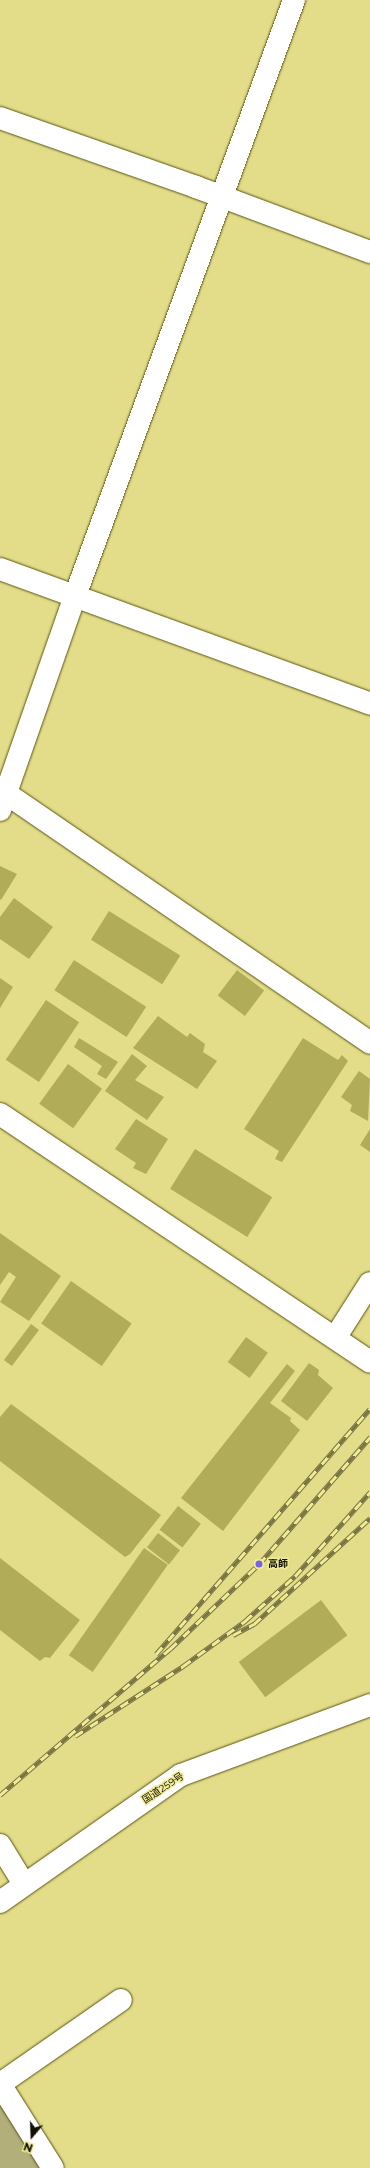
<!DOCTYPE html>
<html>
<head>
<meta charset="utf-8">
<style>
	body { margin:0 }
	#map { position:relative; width:370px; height:2168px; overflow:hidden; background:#e3dd89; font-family:Montserrat,"Noto Sans JP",sans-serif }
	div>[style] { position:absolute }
	.green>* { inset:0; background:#b2af7b }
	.building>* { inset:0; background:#b1ac58; transform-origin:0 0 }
	.roads { filter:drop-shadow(0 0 1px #595410) drop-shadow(0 0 1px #595410) }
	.minor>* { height:22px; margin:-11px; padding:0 11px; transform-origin:11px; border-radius:11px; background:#fff }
	.highway>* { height:22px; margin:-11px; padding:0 11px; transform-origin:11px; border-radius:11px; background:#fff }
	.rail>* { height:4.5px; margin-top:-2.25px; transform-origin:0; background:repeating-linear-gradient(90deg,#f0eb95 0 9px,#797543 0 18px); box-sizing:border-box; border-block:1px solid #797543 }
	.dots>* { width:11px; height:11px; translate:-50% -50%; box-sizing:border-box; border:2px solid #f0eb95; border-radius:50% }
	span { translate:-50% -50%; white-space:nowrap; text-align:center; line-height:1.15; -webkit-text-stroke:3px #f0eb95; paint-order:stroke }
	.poi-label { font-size:10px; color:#121000; font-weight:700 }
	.left { translate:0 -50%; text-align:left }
	.street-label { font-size:10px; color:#121000 }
	.north { position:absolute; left:12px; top:2116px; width:40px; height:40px; -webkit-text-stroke:3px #f0eb95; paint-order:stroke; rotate:199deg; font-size:11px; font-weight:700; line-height:16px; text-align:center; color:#121000 }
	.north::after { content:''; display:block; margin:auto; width:14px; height:18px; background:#121000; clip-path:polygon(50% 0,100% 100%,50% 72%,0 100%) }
</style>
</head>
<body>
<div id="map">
	<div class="green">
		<i style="clip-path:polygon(0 2105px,41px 2168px,0 2168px)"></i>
	</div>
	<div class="building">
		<i style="clip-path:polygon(0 866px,17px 874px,1px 900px,0 899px)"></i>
		<i style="clip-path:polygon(14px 898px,53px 927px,29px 959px,0 939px,0 917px)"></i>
		<i style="left:109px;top:911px;width:84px;height:34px;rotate:32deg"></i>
		<i style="left:74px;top:960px;width:86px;height:36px;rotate:33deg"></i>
		<i style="left:237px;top:970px;width:34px;height:32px;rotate:37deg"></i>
		<i style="clip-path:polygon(0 978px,13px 987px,0 1008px)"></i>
		<i style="left:46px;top:1000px;width:40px;height:72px;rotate:34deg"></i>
		<i style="clip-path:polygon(158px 1016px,187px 1037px,190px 1033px,205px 1044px,203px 1052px,217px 1061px,197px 1089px,133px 1048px)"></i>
		<i style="clip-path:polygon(79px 1038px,118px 1062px,106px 1079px,97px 1074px,102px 1066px,74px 1047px)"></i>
		<i style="clip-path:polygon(303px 1038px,338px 1060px,342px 1055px,348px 1061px,282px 1162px,275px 1159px,279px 1151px,244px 1129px)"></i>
		<i style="clip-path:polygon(132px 1054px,147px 1066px,135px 1080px,164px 1097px,147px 1120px,105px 1091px)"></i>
		<i style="left:68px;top:1064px;width:42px;height:49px;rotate:36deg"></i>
		<i style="clip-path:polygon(359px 1071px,370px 1079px,368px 1121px,350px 1111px,352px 1105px,341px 1097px)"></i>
		<i style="clip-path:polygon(136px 1119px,168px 1139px,146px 1174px,133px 1168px,136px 1163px,115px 1149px)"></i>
		<i style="clip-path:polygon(370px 1129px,370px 1152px,360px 1145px)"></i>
		<i style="left:195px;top:1149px;width:91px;height:47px;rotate:32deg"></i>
		<i style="clip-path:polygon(0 1233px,61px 1276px,29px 1321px,0 1302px,16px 1277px,9px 1272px,0 1285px)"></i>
		<i style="left:71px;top:1281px;width:74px;height:52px;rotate:35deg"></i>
		<i style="left:31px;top:1324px;width:10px;height:45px;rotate:37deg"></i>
		<i style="left:246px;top:1337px;width:27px;height:31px;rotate:36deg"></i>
		<i style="clip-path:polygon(309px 1363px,319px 1370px,318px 1375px,333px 1388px,307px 1421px,281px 1401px)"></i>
		<i style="clip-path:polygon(287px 1364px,295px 1371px,270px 1403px,291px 1418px,290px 1421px,300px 1430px,223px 1531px,181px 1498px)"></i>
		<i style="clip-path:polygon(11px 1404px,161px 1515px,130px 1554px,125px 1557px,0 1461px,0 1417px)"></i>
		<i style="left:178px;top:1506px;width:29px;height:30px;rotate:38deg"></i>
		<i style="left:158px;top:1533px;width:28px;height:18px;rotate:38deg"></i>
		<i style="left:144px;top:1548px;width:29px;height:131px;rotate:35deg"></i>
		<i style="clip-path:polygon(0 1558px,80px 1620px,50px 1658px,45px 1657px,40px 1661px,0 1630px)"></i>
		<i style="left:321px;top:1600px;width:44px;height:103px;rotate:53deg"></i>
	</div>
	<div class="roads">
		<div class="minor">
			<i style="left:0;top:118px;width:208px;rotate:19.4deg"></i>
			<i style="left:196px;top:187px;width:186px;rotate:20.5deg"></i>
			<i style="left:0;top:569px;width:394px;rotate:20deg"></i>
			<i style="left:7px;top:794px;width:440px;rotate:34.4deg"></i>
			<i style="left:0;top:810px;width:227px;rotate:-70.7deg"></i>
			<i style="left:75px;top:596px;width:635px;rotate:-69.82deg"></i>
			<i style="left:0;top:1114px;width:445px;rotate:33.8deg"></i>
			<i style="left:335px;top:1338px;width:65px;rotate:-57.5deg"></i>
			<i style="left:0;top:1845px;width:46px;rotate:58.4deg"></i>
			<i style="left:0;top:2084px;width:147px;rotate:-34.8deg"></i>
			<i style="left:0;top:2084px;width:99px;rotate:57.8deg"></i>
		</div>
		<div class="highway">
			<i style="left:0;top:1902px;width:221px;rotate:-35.1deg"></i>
			<i style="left:181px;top:1775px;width:202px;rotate:-20.3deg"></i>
		</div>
	</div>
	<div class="rail">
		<i style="left:233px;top:1635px;width:24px;rotate:-28deg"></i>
		<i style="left:254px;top:1624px;width:157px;rotate:-42.4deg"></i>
		<i style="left:156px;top:1654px;width:325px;rotate:-48.9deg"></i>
		<i style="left:75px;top:1736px;width:129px;rotate:-32.9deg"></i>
		<i style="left:183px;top:1666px;width:77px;rotate:-36deg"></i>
		<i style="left:245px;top:1621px;width:67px;rotate:-42deg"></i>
		<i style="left:295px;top:1576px;width:113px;rotate:-48.2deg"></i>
		<i style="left:0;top:1795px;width:224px;rotate:-40.7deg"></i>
		<i style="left:170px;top:1649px;width:123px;rotate:-43.7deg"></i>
		<i style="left:259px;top:1564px;width:169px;rotate:-48.8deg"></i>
	</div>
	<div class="dots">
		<i style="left:259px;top:1564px;background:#7464df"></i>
	</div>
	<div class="poi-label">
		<span class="left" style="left:268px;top:1564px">高師</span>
	</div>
	<div class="street-label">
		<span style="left:163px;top:1788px;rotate:-33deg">国道259号</span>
	</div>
	<div class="north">N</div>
</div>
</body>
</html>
